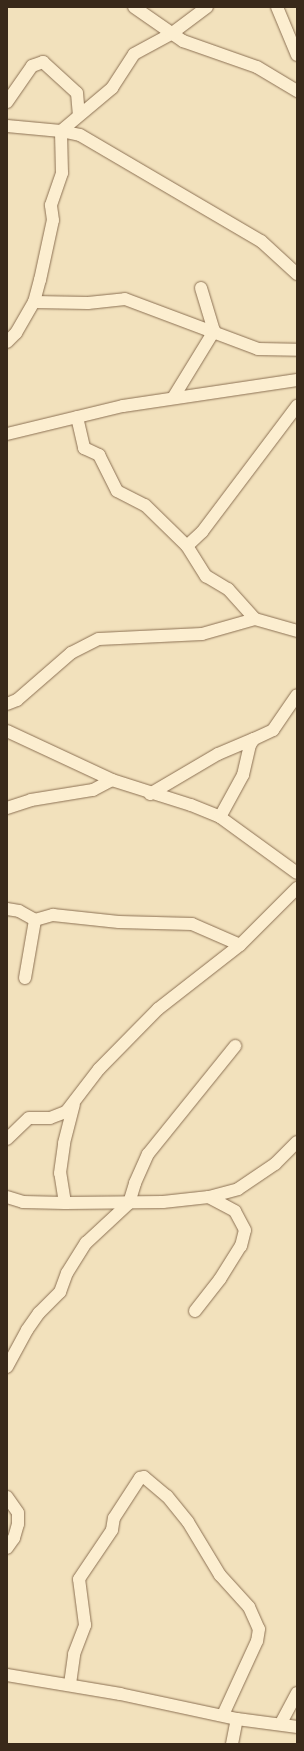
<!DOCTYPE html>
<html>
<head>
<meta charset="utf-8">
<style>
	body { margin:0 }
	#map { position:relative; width:304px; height:1751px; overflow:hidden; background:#f2e1bc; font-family:"Noto Serif",serif }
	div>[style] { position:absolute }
	.roads { filter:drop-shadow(0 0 1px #8c7154) drop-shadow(0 0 1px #8c7154) }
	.minor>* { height:12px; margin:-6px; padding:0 6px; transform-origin:6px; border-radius:6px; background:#fceed0 }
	span { translate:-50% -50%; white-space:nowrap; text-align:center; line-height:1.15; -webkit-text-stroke:3px #f9ebcd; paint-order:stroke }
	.frame { position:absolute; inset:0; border:8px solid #39291a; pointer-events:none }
</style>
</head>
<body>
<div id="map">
	<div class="roads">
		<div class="minor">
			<i style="left:134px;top:7px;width:60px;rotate:34.8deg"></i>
			<i style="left:183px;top:41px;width:78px;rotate:19.4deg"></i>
			<i style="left:257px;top:67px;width:47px;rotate:31deg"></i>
			<i style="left:277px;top:7px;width:52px;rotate:67.4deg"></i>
			<i style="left:7px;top:102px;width:44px;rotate:-55.2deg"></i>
			<i style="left:32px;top:66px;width:12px;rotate:-20deg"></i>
			<i style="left:43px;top:62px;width:46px;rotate:42.4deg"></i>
			<i style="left:77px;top:93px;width:22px;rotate:85deg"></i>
			<i style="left:7px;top:126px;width:54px;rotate:5.3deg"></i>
			<i style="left:61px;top:131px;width:67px;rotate:-40.1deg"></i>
			<i style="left:112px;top:88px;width:40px;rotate:-57.1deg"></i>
			<i style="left:134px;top:54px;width:42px;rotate:-28.4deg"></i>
			<i style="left:171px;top:34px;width:45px;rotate:-36.9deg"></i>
			<i style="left:34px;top:302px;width:54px;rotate:1.1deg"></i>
			<i style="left:88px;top:303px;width:37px;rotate:-6deg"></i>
			<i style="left:125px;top:299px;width:142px;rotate:20.6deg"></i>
			<i style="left:258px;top:349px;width:39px;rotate:1deg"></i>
			<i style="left:7px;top:342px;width:13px;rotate:-45deg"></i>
			<i style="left:16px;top:333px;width:36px;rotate:-60deg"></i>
			<i style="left:34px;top:302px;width:23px;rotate:-75deg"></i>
			<i style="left:40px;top:280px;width:61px;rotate:-77.8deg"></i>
			<i style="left:53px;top:220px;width:15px;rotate:-98deg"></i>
			<i style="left:51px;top:205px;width:34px;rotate:-71deg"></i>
			<i style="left:62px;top:173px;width:42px;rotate:-91.4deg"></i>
			<i style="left:61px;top:131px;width:19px;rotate:12deg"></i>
			<i style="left:80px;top:135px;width:210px;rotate:30.4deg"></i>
			<i style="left:261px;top:241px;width:49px;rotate:42.5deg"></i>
			<i style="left:173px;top:398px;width:79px;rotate:-58.5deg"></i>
			<i style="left:214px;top:331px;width:45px;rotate:-106.8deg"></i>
			<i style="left:77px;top:417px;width:32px;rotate:77deg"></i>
			<i style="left:84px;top:448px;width:17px;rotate:25deg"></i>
			<i style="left:99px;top:455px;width:40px;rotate:63.4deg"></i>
			<i style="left:117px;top:491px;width:31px;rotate:27deg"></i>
			<i style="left:145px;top:505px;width:59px;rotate:44.3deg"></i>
			<i style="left:187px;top:546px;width:21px;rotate:-43deg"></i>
			<i style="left:202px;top:532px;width:158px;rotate:-53deg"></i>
			<i style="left:7px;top:434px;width:119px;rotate:-13.6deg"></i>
			<i style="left:123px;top:406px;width:176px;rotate:-8.5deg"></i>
			<i style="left:187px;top:546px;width:36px;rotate:58deg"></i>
			<i style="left:206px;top:576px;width:26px;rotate:31deg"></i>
			<i style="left:228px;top:589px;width:40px;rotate:48deg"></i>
			<i style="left:255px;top:619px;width:44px;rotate:15.9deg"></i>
			<i style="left:7px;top:704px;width:11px;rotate:-22deg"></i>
			<i style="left:17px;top:700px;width:72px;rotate:-41deg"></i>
			<i style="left:71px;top:653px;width:31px;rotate:-27deg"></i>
			<i style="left:99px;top:639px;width:103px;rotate:-2.8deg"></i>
			<i style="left:202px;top:634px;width:55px;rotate:-15.8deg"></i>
			<i style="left:7px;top:731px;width:116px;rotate:25deg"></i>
			<i style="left:112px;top:780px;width:83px;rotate:17.6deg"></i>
			<i style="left:191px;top:805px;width:31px;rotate:22deg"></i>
			<i style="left:220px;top:817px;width:95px;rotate:36deg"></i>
			<i style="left:150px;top:794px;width:79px;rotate:-30.5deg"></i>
			<i style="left:218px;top:754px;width:39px;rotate:-23deg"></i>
			<i style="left:7px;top:808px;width:25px;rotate:-18deg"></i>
			<i style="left:31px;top:800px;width:63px;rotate:-9.2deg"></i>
			<i style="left:93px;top:790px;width:21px;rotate:-28deg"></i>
			<i style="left:220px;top:817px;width:48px;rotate:-61.3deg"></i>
			<i style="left:243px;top:775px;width:31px;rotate:-77deg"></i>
			<i style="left:250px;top:745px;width:7px;rotate:-56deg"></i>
			<i style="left:254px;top:739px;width:21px;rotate:-25deg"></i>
			<i style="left:273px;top:730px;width:42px;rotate:-55.6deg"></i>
			<i style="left:7px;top:909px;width:12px;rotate:9deg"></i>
			<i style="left:19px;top:911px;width:18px;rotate:29deg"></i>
			<i style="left:35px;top:920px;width:19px;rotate:-16deg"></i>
			<i style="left:53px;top:915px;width:66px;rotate:6.1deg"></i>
			<i style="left:119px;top:922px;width:73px;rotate:1.6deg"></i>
			<i style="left:192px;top:924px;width:52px;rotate:23.6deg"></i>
			<i style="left:25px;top:978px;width:59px;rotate:-80.2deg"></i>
			<i style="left:7px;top:1139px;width:30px;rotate:-44deg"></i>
			<i style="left:29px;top:1118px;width:21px"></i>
			<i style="left:50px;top:1118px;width:17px;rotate:-21deg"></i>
			<i style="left:66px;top:1112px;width:54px;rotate:-52.5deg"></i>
			<i style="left:99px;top:1069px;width:84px;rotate:-45.5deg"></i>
			<i style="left:158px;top:1009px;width:104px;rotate:-38deg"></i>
			<i style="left:240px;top:945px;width:81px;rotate:-45deg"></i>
			<i style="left:7px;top:1197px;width:17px;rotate:17deg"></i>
			<i style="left:23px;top:1202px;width:42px;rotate:1.4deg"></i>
			<i style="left:65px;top:1203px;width:98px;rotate:-0.6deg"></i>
			<i style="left:163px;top:1202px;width:46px;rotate:-6.2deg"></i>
			<i style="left:209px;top:1197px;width:30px;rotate:-15deg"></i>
			<i style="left:238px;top:1189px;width:45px;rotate:-34deg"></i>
			<i style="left:275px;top:1164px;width:31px;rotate:-45deg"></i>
			<i style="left:65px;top:1203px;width:30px;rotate:-99deg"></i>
			<i style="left:60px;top:1173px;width:30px;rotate:-82deg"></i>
			<i style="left:64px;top:1143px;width:40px;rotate:-75.6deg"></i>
			<i style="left:195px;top:1311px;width:41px;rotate:-52deg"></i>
			<i style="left:220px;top:1279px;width:39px;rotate:-58deg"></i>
			<i style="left:241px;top:1246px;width:16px;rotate:-76deg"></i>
			<i style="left:245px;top:1230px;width:21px;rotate:-118deg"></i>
			<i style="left:235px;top:1211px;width:30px;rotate:-152deg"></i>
			<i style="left:7px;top:1367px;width:42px;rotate:-61.6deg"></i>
			<i style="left:27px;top:1330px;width:21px;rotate:-55deg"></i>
			<i style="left:39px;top:1313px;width:30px;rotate:-45deg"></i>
			<i style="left:60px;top:1292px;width:20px;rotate:-70deg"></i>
			<i style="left:67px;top:1273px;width:36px;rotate:-58deg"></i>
			<i style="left:86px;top:1243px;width:59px;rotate:-42.9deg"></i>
			<i style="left:129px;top:1203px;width:21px;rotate:-73deg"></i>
			<i style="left:135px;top:1183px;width:32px;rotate:-66deg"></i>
			<i style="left:148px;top:1154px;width:139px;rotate:-51.1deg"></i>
			<i style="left:7px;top:1497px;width:19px;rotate:55deg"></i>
			<i style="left:18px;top:1513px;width:11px;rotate:90deg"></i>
			<i style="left:18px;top:1524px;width:15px;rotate:106deg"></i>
			<i style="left:14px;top:1538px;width:12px;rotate:125deg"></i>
			<i style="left:7px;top:1675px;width:115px;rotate:9.5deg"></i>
			<i style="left:120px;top:1694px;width:120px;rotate:12.1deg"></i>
			<i style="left:237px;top:1719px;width:61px;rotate:7.6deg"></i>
			<i style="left:70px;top:1684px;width:30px;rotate:-82deg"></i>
			<i style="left:74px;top:1654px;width:31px;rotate:-69deg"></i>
			<i style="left:85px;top:1625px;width:46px;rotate:-97.4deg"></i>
			<i style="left:79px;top:1579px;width:59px;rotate:-56deg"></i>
			<i style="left:112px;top:1530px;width:12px;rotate:-81deg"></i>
			<i style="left:114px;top:1518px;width:48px;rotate:-57deg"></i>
			<i style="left:140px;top:1478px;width:4px;rotate:-14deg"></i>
			<i style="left:144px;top:1477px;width:30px;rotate:40deg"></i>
			<i style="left:167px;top:1496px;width:33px;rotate:51deg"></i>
			<i style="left:188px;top:1522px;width:62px;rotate:58.9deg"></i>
			<i style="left:220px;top:1575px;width:43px;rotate:47.8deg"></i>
			<i style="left:249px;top:1607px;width:24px;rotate:66deg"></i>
			<i style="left:259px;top:1629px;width:12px;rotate:99deg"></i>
			<i style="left:257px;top:1641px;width:81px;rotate:114.7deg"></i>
			<i style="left:281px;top:1723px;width:34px;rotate:-62deg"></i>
			<i style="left:232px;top:1744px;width:25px;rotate:-79deg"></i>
		</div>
	</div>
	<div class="frame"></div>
</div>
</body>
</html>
